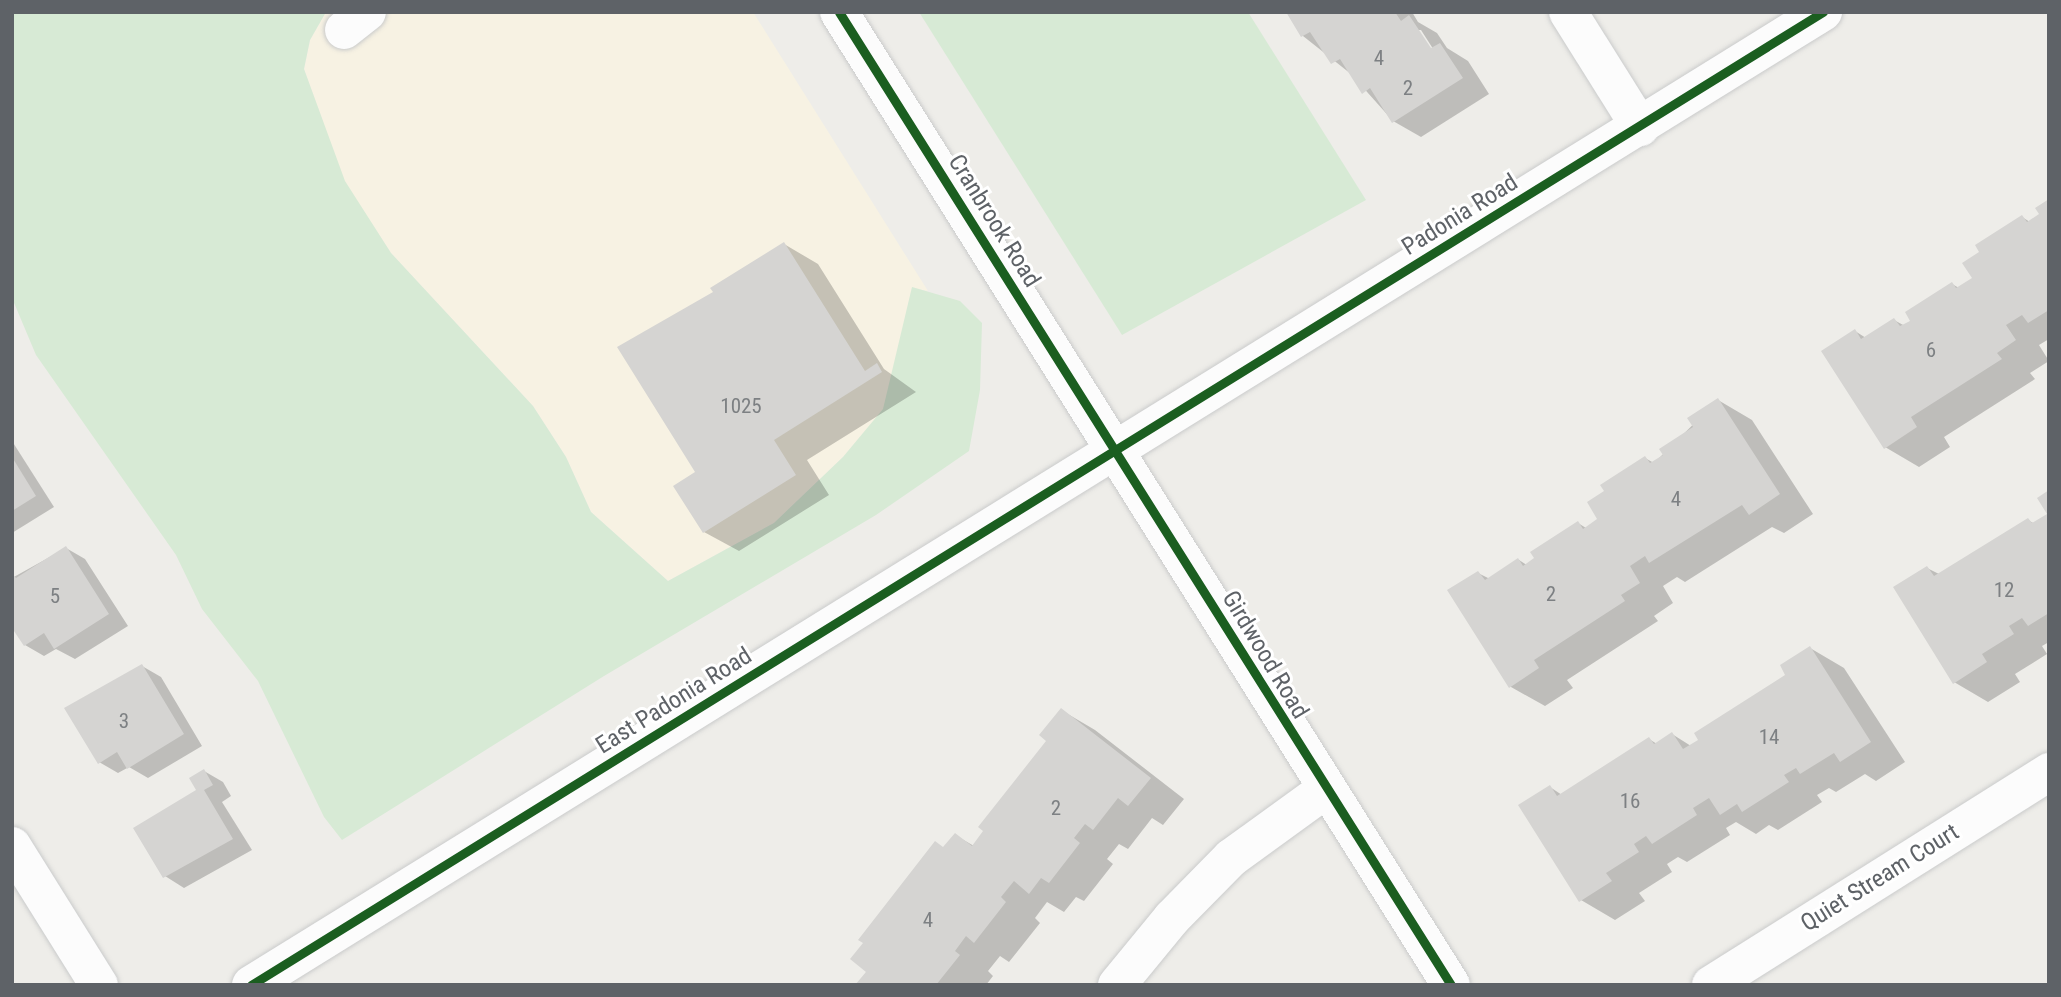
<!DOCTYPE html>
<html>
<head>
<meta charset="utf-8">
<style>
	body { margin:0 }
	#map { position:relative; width:2061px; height:997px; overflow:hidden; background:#eeede9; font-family:"Roboto Condensed",sans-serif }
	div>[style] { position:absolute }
	.commercial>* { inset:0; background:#f7f2e3 }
	.green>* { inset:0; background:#d7ead5 }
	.shadow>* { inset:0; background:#0003 }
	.building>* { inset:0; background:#d5d4d2 }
	.roads { filter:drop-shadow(0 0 2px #cacbcb) drop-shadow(0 0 2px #cacbcb) }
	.minor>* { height:38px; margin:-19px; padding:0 19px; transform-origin:19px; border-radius:19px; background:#fcfcfc }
	.cycleway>* { height:9px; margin:-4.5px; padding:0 4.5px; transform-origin:4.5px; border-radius:4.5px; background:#1b5e20 }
	span { translate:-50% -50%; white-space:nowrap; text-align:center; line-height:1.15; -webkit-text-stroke:6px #fff; paint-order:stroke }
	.number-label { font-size:21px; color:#7d8083 }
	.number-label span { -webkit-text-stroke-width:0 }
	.street-label { font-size:24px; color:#5e6267 }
	.frame { position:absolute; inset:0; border:14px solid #5e6267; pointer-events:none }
</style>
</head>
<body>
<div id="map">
	<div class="commercial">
		<i style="clip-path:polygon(326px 12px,753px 12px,928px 291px,912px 288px,884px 409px,843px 457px,774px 523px,668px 581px,591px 512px,566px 457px,533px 406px,391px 253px,344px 181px,304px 69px,310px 40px)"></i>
	</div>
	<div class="green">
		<i style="clip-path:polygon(12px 12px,326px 12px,310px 40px,304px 69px,345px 181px,391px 253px,533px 406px,566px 457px,591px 512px,668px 581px,774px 523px,843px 457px,883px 409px,912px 287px,960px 301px,982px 323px,980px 390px,969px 451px,876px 515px,604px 676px,342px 840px,324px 817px,258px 681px,202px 609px,176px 555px,36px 355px,12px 298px)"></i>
		<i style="clip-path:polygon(919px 12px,1248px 12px,1366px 200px,1122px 335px)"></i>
	</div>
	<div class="shadow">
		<i style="clip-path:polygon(evenodd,1288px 12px,1412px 12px,1418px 22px,1437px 33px,1447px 48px,1468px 61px,1489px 94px,1421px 137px,1393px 121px,1351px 74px,1303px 36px,1288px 12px,1417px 30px,1421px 30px,1437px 55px,1434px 57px,1417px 30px)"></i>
		<i style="clip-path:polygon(2049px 201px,2049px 339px,2039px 345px,2049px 361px,2030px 373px,2035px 379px,1944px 437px,1950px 447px,1919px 467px,1885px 447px,1855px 331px,1866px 338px,1894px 320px,1905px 326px,1952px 284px,1959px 288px,1974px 278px,1982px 253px,2022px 217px,2030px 222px,2041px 215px)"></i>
		<i style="clip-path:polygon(784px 244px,818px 264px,884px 369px,916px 392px,807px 460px,829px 495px,739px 551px,704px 532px,697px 472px,716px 293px)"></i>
		<i style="clip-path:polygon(1718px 400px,1752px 420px,1813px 514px,1784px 533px,1772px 527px,1685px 582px,1677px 577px,1663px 586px,1673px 603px,1654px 616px,1658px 621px,1567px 680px,1573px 688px,1545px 706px,1511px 687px,1478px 573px,1490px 579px,1519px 560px,1527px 565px,1578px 523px,1586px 528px,1599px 520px,1645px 458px,1654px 463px)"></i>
		<i style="clip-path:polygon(12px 441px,54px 507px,12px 533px)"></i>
		<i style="clip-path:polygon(2049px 515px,2049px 642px,2042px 646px,2047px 654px,2015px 674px,2020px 682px,1988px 702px,1954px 682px,1927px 568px,1939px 574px,2028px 520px,2035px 524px)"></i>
		<i style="clip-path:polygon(66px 548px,85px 559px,128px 626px,75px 659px,56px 649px,44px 656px,25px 645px,12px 578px)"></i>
		<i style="clip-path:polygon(1810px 648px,1844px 668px,1905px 762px,1876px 781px,1865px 774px,1836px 792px,1829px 788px,1817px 795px,1822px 802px,1778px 830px,1769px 825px,1756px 834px,1736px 822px,1726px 828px,1730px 835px,1687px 862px,1678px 857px,1667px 864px,1672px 872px,1639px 893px,1645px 901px,1615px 920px,1581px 900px,1550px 787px,1562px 795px,1649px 739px,1657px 744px,1672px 734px,1691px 746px,1788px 675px)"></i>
		<i style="clip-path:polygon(142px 666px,161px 677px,202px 746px,148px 778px,129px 767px,118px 773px,99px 762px)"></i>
		<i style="clip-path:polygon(1061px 710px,1095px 730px,1184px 799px,1163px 825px,1152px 818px,1128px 849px,1119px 844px,1107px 859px,1113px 864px,1084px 901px,1076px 897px,1064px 912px,1047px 902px,1035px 918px,1040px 923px,1009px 962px,1000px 956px,988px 971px,993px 976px,986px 985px,858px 985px,945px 848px,955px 835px,974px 846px,1048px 741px)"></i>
		<i style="clip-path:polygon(204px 771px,223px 782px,231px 796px,222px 802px,252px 850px,184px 888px,165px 876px)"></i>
	</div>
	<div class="building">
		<i style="clip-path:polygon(1286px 12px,1395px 12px,1401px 21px,1409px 15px,1431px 48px,1440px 43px,1463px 78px,1392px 123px,1370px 88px,1362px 94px,1340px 59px,1331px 64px,1310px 32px,1301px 37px)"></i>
		<i style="clip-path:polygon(2049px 199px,2049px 310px,2028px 323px,2022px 315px,2006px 325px,2016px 340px,1997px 353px,2002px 359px,1911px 417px,1917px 427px,1884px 449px,1821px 351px,1855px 329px,1861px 339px,1894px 318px,1900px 326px,1910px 321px,1905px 312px,1952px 282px,1956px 288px,1972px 278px,1962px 263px,1979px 252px,1975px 245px,2022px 215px,2027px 222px,2039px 214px,2035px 208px)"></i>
		<i style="clip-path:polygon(784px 242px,865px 371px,877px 363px,882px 372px,774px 440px,796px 475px,703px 533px,673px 486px,695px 472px,617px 347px,713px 292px,710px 288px)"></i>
		<i style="clip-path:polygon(1718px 398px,1780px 494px,1749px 515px,1742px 505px,1649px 563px,1645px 556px,1630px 566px,1640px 583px,1621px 595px,1625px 601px,1534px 660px,1539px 668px,1509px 688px,1447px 590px,1478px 571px,1485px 580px,1518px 558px,1523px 566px,1534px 558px,1530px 552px,1578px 521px,1583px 529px,1597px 519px,1587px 502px,1604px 491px,1600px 485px,1645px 456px,1650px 463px,1663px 455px,1659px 449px,1693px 427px,1687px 418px)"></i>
		<i style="clip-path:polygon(12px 457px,36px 496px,12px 511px)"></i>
		<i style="clip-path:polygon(2049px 490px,2049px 613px,2028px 626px,2022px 618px,2009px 626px,2014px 634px,1982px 654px,1987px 662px,1953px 684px,1893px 587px,1927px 566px,1934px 576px,2028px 518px,2032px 523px,2047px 514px,2037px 498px)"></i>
		<i style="clip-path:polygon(66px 546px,109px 614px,54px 649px,44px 633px,24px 646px,12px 628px,12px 574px,16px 578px)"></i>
		<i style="clip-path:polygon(1810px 646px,1871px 742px,1840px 762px,1834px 753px,1800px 774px,1796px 768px,1784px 775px,1789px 782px,1742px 812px,1737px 804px,1720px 815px,1709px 798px,1693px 808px,1697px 815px,1652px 844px,1646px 836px,1634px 844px,1639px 852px,1606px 873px,1612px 881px,1579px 902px,1518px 805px,1550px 785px,1557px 796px,1649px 737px,1654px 744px,1672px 732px,1683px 749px,1698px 740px,1694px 733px,1785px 675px,1780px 665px)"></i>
		<i style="clip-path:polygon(142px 664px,184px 734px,127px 769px,117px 752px,98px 764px,64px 708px)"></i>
		<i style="clip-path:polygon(1061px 708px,1151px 778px,1128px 806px,1118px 798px,1093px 830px,1085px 824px,1074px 838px,1080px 843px,1049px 883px,1041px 878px,1029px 894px,1014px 881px,1001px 897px,1006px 902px,974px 943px,966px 936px,955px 951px,960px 955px,936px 985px,855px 985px,866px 972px,850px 959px,863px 943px,858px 940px,935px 841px,943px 847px,955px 833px,972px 846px,983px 831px,978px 827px,1046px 741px,1039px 735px)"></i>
		<i style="clip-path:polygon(204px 769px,213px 785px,204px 790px,233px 839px,163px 878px,133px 828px,196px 790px,189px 778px)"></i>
	</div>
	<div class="roads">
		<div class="minor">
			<i style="left:839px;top:12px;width:1149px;rotate:57.83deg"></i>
			<i style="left:1568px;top:12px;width:136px;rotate:57.9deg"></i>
			<i style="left:344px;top:30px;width:29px;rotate:-38deg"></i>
			<i style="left:12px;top:846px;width:164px;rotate:58deg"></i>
			<i style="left:251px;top:985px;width:1849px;rotate:-31.76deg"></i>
			<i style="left:1117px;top:985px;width:87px;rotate:-50.6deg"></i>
			<i style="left:1172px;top:918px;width:84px;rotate:-45.5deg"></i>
			<i style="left:1231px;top:858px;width:116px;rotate:-35.9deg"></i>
			<i style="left:1711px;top:985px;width:400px;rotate:-32.2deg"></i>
		</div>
	</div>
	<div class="cycleway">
		<i style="left:839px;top:12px;width:1149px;rotate:57.83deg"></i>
		<i style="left:251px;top:985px;width:1849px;rotate:-31.76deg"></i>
	</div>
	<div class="number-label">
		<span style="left:1379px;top:58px">4</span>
		<span style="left:1408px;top:88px">2</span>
		<span style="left:1931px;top:350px">6</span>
		<span style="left:741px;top:406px">1025</span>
		<span style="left:1676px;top:499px">4</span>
		<span style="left:2004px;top:590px">12</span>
		<span style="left:1551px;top:594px">2</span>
		<span style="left:55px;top:596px">5</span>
		<span style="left:124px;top:721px">3</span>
		<span style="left:1769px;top:737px">14</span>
		<span style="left:1630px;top:801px">16</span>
		<span style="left:1056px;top:808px">2</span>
		<span style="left:928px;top:920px">4</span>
	</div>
	<div class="street-label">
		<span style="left:1460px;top:215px;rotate:-32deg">Padonia Road</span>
		<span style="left:994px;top:221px;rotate:58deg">Cranbrook Road</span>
		<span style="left:1265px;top:655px;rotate:59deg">Girdwood Road</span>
		<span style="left:674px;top:701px;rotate:-32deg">East Padonia Road</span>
		<span style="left:1880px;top:878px;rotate:-32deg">Quiet Stream Court</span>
	</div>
	<div class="frame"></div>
</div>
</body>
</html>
